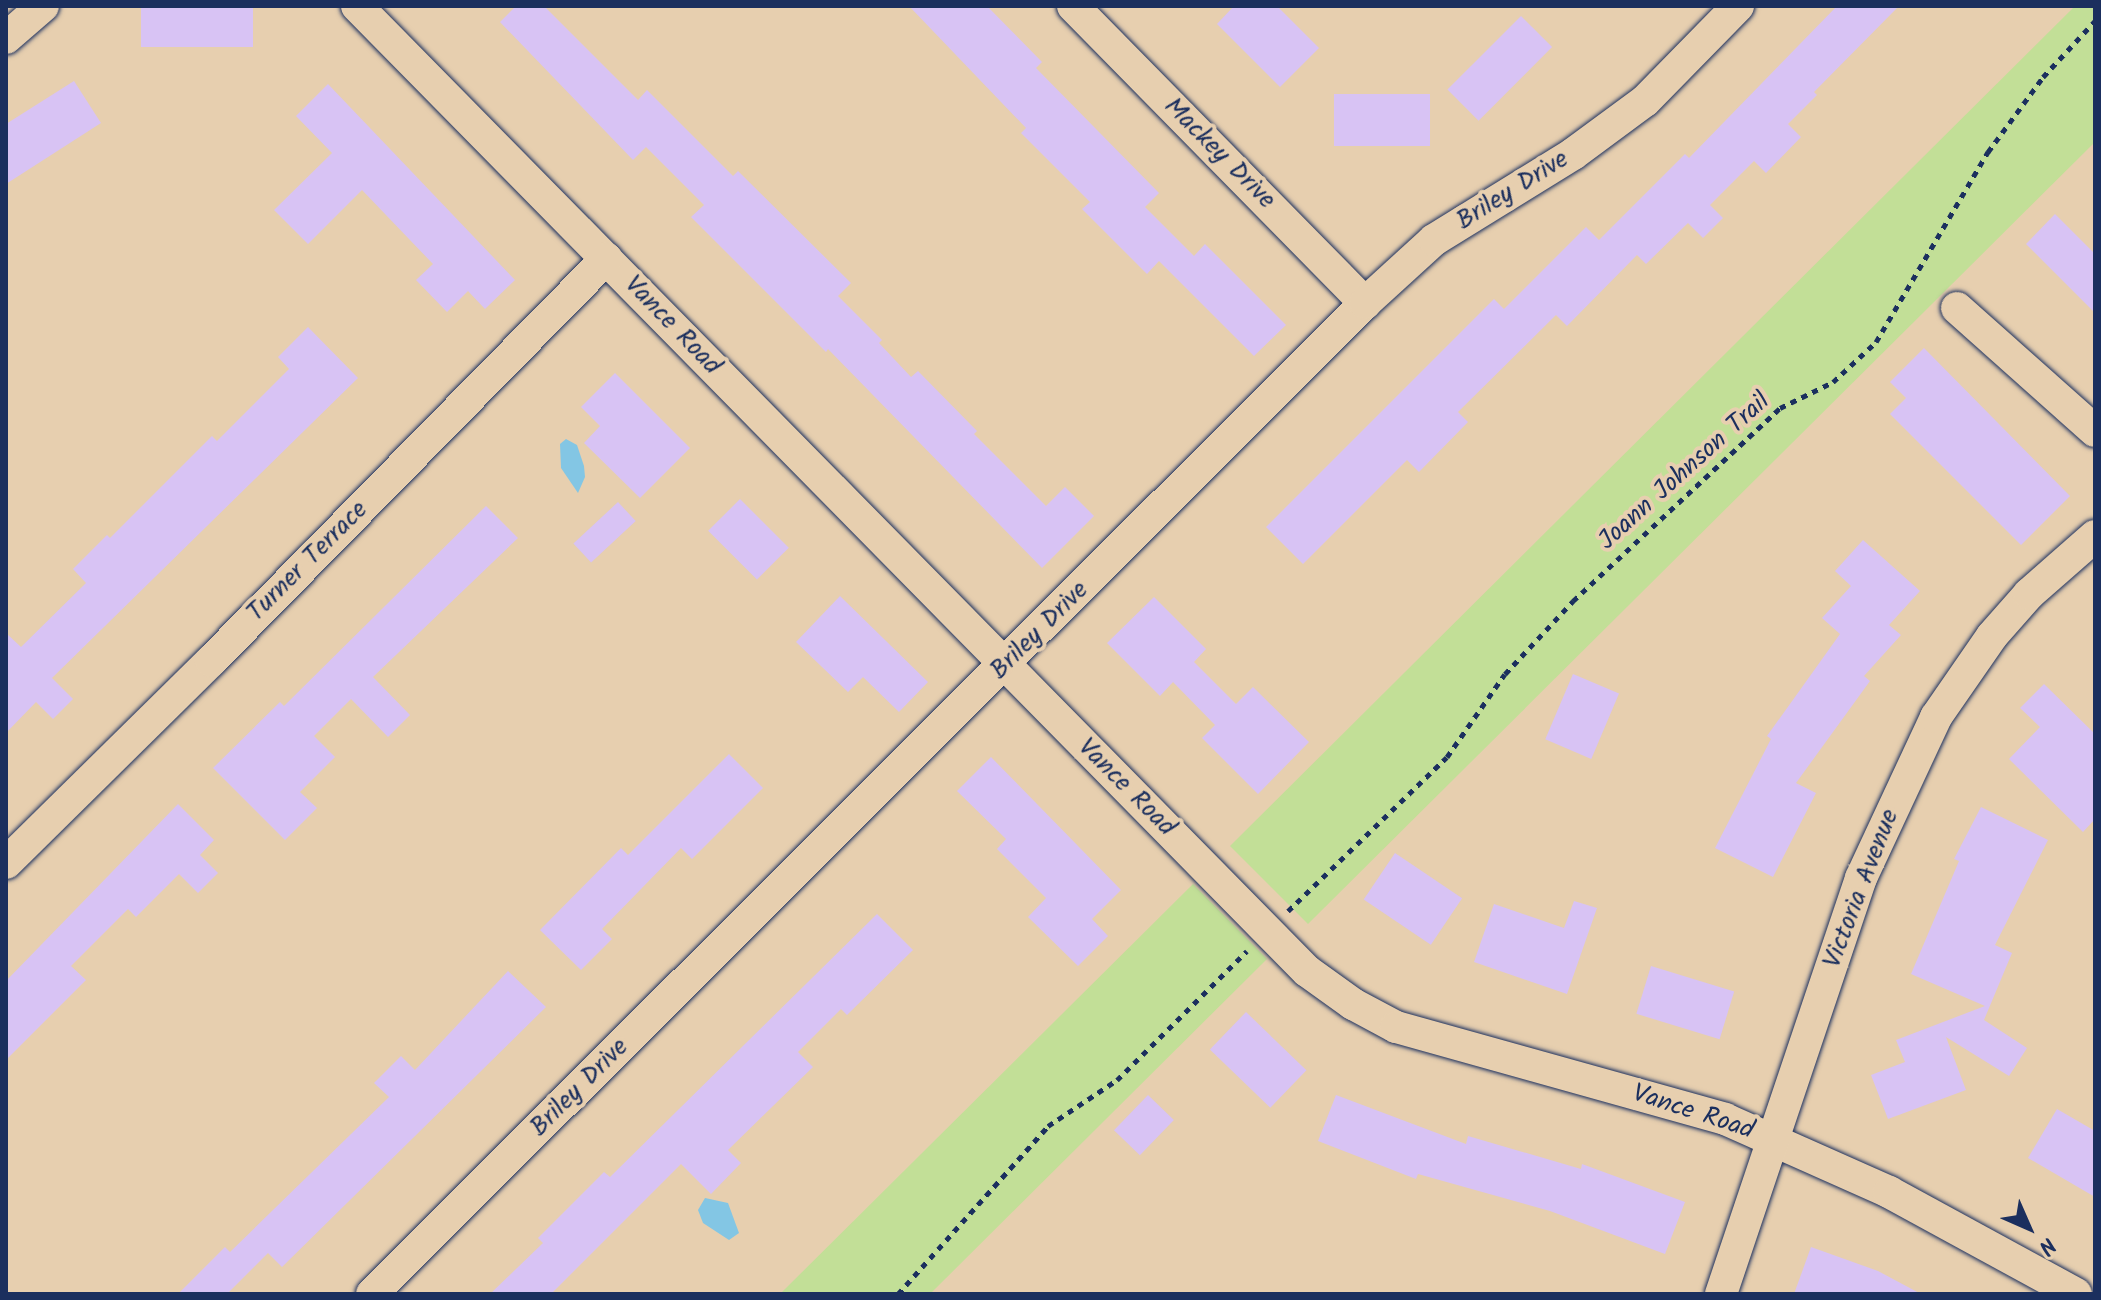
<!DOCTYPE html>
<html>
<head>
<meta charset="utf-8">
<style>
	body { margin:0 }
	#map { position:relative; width:2101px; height:1300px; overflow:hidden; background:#e7cfaf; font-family:Kalam,sans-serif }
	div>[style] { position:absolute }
	.green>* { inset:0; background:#c2df97 }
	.water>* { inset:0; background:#83c6e4 }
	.building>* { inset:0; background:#d8c3f4; transform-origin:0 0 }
	.path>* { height:5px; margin-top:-2.5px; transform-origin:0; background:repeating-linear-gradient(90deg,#1b2f5e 0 6px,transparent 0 12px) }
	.roads { filter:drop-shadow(0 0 2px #1b2f5e) drop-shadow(0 0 2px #1b2f5e) }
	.minor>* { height:32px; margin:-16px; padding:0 16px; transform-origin:16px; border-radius:16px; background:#e7cfaf }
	span { translate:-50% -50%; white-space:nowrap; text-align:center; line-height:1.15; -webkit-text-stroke:8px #e7cfaf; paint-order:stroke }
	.street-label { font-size:26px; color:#1b2f5e }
	.frame { position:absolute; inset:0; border:8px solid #1b2f5e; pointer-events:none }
	.north { position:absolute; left:1989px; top:1188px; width:80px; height:80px; -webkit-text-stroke:6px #e7cfaf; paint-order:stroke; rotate:135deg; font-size:22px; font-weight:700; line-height:32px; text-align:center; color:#1b2f5e }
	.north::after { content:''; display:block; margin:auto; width:28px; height:36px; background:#1b2f5e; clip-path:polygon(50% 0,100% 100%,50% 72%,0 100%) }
</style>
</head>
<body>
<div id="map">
	<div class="green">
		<i style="clip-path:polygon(2075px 6px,2095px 6px,2095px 142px,1308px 924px,1230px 846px)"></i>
		<i style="clip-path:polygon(1193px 884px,1267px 959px,930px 1294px,780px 1294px)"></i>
	</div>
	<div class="water">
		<i style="clip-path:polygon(566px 439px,577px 445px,584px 466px,585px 477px,578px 493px,561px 468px,560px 444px)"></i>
		<i style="clip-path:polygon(705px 1198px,728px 1203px,739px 1233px,729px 1240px,703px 1223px,698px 1210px)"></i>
	</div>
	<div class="building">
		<i style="left:141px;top:6px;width:112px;height:41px"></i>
		<i style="clip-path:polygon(516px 6px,544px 6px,638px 100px,647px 90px,733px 176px,738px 171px,851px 283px,838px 296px,882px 340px,879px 343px,911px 377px,918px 371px,977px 431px,974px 434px,1046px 506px,1065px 487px,1094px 516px,1042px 568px,828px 349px,826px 352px,691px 217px,704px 205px,646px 147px,633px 160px,500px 22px)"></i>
		<i style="clip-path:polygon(909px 6px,987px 6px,1042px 62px,1036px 68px,1159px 193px,1145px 207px,1194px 256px,1205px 244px,1286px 325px,1254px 356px,1159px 261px,1147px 274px,1082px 209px,1090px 202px,1021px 133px,1026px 128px)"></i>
		<i style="clip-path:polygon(1234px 6px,1277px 6px,1319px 48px,1280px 87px,1217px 24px)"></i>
		<i style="clip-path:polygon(1837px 6px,1899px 6px,1814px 92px,1817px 95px,1788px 124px,1801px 137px,1766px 173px,1754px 161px,1710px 205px,1723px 218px,1703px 238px,1688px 223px,1646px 264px,1637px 255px,1567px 326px,1556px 315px,1458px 412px,1468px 422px,1419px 472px,1407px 460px,1303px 564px,1266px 527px,1494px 299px,1504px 309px,1586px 227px,1599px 240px,1685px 154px,1689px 158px)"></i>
		<i style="left:1521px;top:16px;width:44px;height:104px;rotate:45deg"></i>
		<i style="clip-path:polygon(74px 81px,101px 123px,6px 184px,6px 124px)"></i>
		<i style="clip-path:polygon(328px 84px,515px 280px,485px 309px,468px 291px,447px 312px,416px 280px,433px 264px,362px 190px,308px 244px,274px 210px,332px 153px,296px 116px)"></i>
		<i style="left:1334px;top:94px;width:96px;height:52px"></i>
		<i style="clip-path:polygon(2055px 214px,2095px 254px,2095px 313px,2026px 244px)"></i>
		<i style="clip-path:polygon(308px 327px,358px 378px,52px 678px,73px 699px,53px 719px,36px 702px,6px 733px,6px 633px,21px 647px,86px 583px,73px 569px,107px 535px,110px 538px,212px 436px,217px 441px,289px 369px,278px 357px)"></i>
		<i style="clip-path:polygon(1924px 348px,2070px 496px,2021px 545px,1890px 414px,1906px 398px,1890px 382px)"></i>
		<i style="clip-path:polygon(615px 373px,690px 448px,640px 498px,584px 443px,600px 426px,581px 407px)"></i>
		<i style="left:740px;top:499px;width:69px;height:45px;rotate:45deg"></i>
		<i style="left:618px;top:502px;width:26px;height:61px;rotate:47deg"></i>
		<i style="clip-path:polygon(486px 506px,518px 538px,373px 677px,410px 715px,388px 737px,351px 699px,314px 736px,335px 757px,300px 792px,317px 808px,285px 840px,213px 768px,280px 702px,284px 706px)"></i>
		<i style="clip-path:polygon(1863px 540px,1920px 591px,1889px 625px,1901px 635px,1864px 676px,1870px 681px,1796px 783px,1816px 793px,1773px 877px,1715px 848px,1771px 739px,1767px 736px,1840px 634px,1822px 618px,1851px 586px,1835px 571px)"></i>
		<i style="clip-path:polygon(840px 596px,928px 682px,899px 712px,863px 677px,848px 692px,796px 642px)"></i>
		<i style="clip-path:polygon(1154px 597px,1206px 649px,1194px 662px,1236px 704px,1253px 687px,1309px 742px,1258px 794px,1202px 738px,1215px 725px,1173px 682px,1160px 696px,1107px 643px)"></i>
		<i style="left:1573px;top:674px;width:50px;height:71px;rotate:23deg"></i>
		<i style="clip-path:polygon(2044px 684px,2095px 734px,2095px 819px,2083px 832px,2009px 759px,2040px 727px,2020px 708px)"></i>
		<i style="clip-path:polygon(729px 754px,763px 788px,692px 859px,681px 848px,602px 929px,612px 939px,581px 970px,540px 930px,621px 848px,628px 855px)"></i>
		<i style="clip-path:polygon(991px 757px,1121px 890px,1092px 919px,1108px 936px,1078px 966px,1028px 917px,1046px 898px,997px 849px,1006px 839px,957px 791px)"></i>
		<i style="clip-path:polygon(178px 804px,214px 840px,200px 855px,218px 873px,198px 893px,179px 874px,136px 917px,128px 909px,71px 966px,86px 980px,6px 1060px,6px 981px)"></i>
		<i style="clip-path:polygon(1981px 807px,2048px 840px,1995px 945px,2012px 953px,1984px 1020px,2027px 1048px,2009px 1076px,1946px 1037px,1966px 1090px,1888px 1119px,1871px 1075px,1905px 1062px,1896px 1040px,1985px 1006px,1911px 974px,1959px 861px,1954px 859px)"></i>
		<i style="left:1395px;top:853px;width:81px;height:56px;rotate:34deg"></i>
		<i style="clip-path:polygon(1574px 901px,1597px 908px,1567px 994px,1474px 962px,1494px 904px,1564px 928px)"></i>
		<i style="clip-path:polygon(877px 914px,913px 950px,847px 1015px,841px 1009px,798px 1052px,813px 1067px,728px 1150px,741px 1163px,711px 1194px,681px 1164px,551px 1294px,490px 1294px,543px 1243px,538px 1238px,604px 1172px,610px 1177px)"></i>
		<i style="left:1651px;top:966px;width:87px;height:50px;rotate:17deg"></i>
		<i style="clip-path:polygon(508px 971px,546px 1007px,282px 1267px,268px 1253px,227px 1294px,178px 1294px,225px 1247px,230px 1252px,389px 1097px,374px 1083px,401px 1056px,415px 1070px)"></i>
		<i style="left:1246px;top:1012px;width:84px;height:52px;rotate:44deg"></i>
		<i style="left:1148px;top:1095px;width:36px;height:49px;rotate:44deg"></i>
		<i style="clip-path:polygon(1336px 1095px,1466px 1144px,1468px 1136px,1581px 1169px,1582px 1164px,1685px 1202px,1665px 1254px,1550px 1211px,1418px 1174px,1416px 1179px,1318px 1141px)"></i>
		<i style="clip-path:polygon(2057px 1109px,2095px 1131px,2095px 1197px,2028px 1158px)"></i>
		<i style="clip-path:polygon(1811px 1247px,1878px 1271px,1921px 1294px,1794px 1294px)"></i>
	</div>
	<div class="path">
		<i style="left:1288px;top:911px;width:221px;rotate:-44.1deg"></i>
		<i style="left:1447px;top:757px;width:101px;rotate:-55.1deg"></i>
		<i style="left:1505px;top:674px;width:100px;rotate:-47deg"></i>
		<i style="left:1573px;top:601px;width:283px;rotate:-43deg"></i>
		<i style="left:1780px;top:408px;width:59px;rotate:-26.1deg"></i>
		<i style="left:1833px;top:382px;width:59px;rotate:-42.9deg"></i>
		<i style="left:1876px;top:342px;width:221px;rotate:-59.5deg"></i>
		<i style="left:1988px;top:152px;width:93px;rotate:-53.7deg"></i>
		<i style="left:2043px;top:77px;width:76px;rotate:-47.1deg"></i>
		<i style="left:898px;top:1294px;width:225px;rotate:-48.2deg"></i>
		<i style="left:1048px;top:1126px;width:83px;rotate:-33.7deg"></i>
		<i style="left:1117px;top:1080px;width:183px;rotate:-44.8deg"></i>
	</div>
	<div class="roads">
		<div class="minor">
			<i style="left:357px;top:6px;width:1354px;rotate:45.45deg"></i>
			<i style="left:1307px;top:971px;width:57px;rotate:35.7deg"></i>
			<i style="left:1353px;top:1004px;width:49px;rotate:28.1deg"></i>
			<i style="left:1396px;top:1027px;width:342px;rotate:15.6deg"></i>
			<i style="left:1725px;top:1119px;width:180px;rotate:24deg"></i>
			<i style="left:1889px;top:1192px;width:213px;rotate:28.6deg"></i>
			<i style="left:1073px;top:6px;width:417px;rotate:45.5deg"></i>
			<i style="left:6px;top:38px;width:49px;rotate:-40.9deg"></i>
			<i style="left:1957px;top:308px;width:185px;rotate:41.7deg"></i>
			<i style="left:6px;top:863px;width:288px;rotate:-44.6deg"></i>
			<i style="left:211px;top:661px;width:564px;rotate:-45.5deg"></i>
			<i style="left:372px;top:1294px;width:1403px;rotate:-44.94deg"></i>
			<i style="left:1365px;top:303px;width:93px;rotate:-42.4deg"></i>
			<i style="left:1434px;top:240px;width:163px;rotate:-31.7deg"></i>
			<i style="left:1573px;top:154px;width:89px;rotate:-36.4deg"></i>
			<i style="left:1645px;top:101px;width:133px;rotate:-45.6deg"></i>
			<i style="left:1721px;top:1294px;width:439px;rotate:-71.4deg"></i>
			<i style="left:1861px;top:878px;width:178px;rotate:-65deg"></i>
			<i style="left:1936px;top:717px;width:98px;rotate:-55.3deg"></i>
			<i style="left:1992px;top:636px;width:56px;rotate:-48.6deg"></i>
			<i style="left:2029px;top:594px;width:88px;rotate:-41.3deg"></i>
		</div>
	</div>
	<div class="street-label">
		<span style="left:1219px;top:154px;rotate:45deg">Mackey Drive</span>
		<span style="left:1513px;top:191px;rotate:-32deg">Briley Drive</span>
		<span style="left:672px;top:326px;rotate:46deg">Vance Road</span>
		<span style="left:1685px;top:472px;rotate:-42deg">Joann Johnson Trail</span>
		<span style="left:308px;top:562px;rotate:-45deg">Turner Terrace</span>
		<span style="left:1040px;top:631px;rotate:-45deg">Briley Drive</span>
		<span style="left:1126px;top:788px;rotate:45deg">Vance Road</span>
		<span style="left:1862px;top:889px;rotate:-69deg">Victoria Avenue</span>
		<span style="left:580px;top:1088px;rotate:-45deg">Briley Drive</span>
		<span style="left:1693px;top:1113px;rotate:18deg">Vance Road</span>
	</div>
	<div class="frame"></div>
	<div class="north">N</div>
</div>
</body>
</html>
